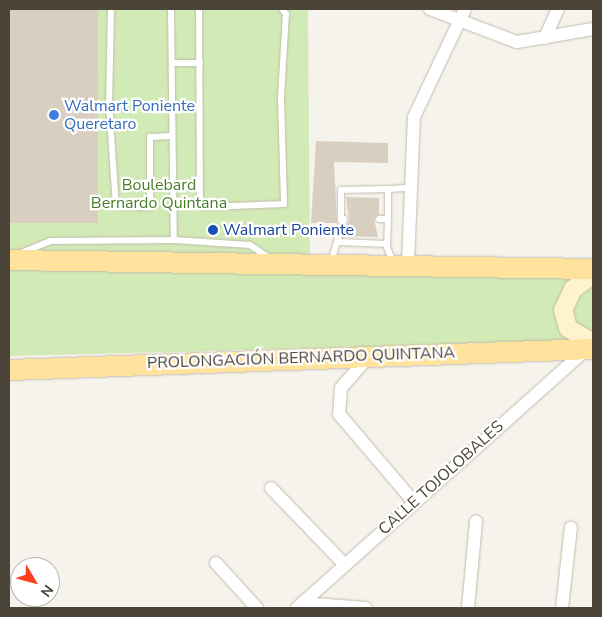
<!DOCTYPE html>
<html>
<head>
<meta charset="utf-8">
<style>
	body { margin:0 }
	#map { position:relative; width:602px; height:617px; overflow:hidden; background:#f6f3ec; font-family:"Nunito Sans",sans-serif }
	div>[style] { position:absolute }
	.green>* { inset:0; background:#d2eab5 }
	.building>* { inset:0; background:#d8cfc1; transform-origin:0 0 }
	.roads { filter:drop-shadow(0 0 1px #c2bbae) drop-shadow(0 0 1px #c2bbae) }
	.lane>* { height:6px; margin:-3px; padding:0 3px; transform-origin:3px; border-radius:3px; background:#fff }
	.street>* { height:12px; margin:-6px; padding:0 6px; transform-origin:6px; border-radius:6px; background:#fff }
	.secondary>* { height:18px; margin:-9px; padding:0 9px; transform-origin:9px; border-radius:9px; background:#fff3cd }
	.primary>* { height:20px; margin:-10px; padding:0 10px; transform-origin:10px; border-radius:10px; background:#ffe39c }
	.dots>* { width:14px; height:14px; translate:-50% -50%; box-sizing:border-box; border:2px solid #fff; border-radius:50% }
	span { translate:-50% -50%; white-space:nowrap; text-align:center; line-height:1.15; -webkit-text-stroke:4.5px #fff; paint-order:stroke }
	.shop-label { font-size:16px; color:#366cbe }
	.left { translate:0 -50%; text-align:left }
	.park-label { font-size:16px; color:#4a7f2a }
	.transit-label { font-size:16px; color:#164399 }
	.street-label { font-size:16px; color:#4b4439 }
	.frame { position:absolute; inset:0; border:10px solid #4b4439; pointer-events:none }
	.north { position:absolute; left:10px; top:557px; width:50px; height:50px; box-sizing:border-box; background:#fff; border:1px solid #b7b4b0; border-radius:50%; rotate:127deg; font-size:14px; font-weight:700; line-height:20px; text-align:center; color:#4b4439 }
	.north::after { content:''; display:block; margin:auto; width:18px; height:22px; background:#fc3f1d; clip-path:polygon(50% 0,100% 100%,50% 72%,0 100%) }
</style>
</head>
<body>
<div id="map">
	<div class="green">
		<i style="clip-path:polygon(9px 9px,308px 9px,310px 272px,593px 271px,593px 352px,437px 345px,9px 356px)"></i>
	</div>
	<div class="building">
		<i style="left:9px;top:9px;width:89px;height:214px"></i>
		<i style="clip-path:polygon(316px 141px,388px 143px,388px 163px,334px 162px,337px 223px,311px 223px)"></i>
		<i style="clip-path:polygon(346px 197px,379px 198px,379px 214px,374px 219px,378px 237px,344px 236px,349px 220px)"></i>
	</div>
	<div class="roads">
		<div class="lane">
			<i style="left:111px;top:9px;width:95px;rotate:91.2deg"></i>
			<i style="left:109px;top:104px;width:102px;rotate:86.1deg"></i>
			<i style="left:116px;top:206px;width:34px;rotate:2deg"></i>
			<i style="left:150px;top:207px;width:70px;rotate:-90deg"></i>
			<i style="left:150px;top:137px;width:20px;rotate:-3deg"></i>
			<i style="left:171px;top:9px;width:231px;rotate:89.3deg"></i>
			<i style="left:199px;top:9px;width:194px;rotate:89.7deg"></i>
			<i style="left:200px;top:203px;width:8px;rotate:30deg"></i>
			<i style="left:207px;top:207px;width:77px;rotate:-2.2deg"></i>
			<i style="left:284px;top:204px;width:107px;rotate:-91.6deg"></i>
			<i style="left:281px;top:97px;width:83px;rotate:-86.6deg"></i>
			<i style="left:286px;top:14px;width:6px;rotate:-129deg"></i>
			<i style="left:172px;top:63px;width:28px"></i>
			<i style="left:379px;top:219px;width:9px"></i>
			<i style="left:388px;top:219px;width:28px;rotate:92deg"></i>
			<i style="left:387px;top:247px;width:17px;rotate:69deg"></i>
			<i style="left:388px;top:219px;width:30px;rotate:-90deg"></i>
			<i style="left:388px;top:189px;width:22px;rotate:-3deg"></i>
			<i style="left:341px;top:220px;width:30px;rotate:-90deg"></i>
			<i style="left:341px;top:190px;width:47px;rotate:-1.2deg"></i>
			<i style="left:338px;top:242px;width:49px;rotate:2.3deg"></i>
			<i style="left:21px;top:253px;width:31px;rotate:-22deg"></i>
			<i style="left:50px;top:241px;width:124px;rotate:-0.5deg"></i>
			<i style="left:174px;top:240px;width:76px;rotate:3.8deg"></i>
			<i style="left:250px;top:245px;width:23px;rotate:34deg"></i>
			<i style="left:331px;top:262px;width:45px;rotate:-73.2deg"></i>
		</div>
		<div class="street">
			<i style="left:430px;top:9px;width:93px;rotate:20.8deg"></i>
			<i style="left:517px;top:42px;width:77px;rotate:-9.7deg"></i>
			<i style="left:545px;top:38px;width:32px;rotate:-66deg"></i>
			<i style="left:408px;top:265px;width:148px;rotate:-87.7deg"></i>
			<i style="left:414px;top:117px;width:119px;rotate:-64.7deg"></i>
			<i style="left:370px;top:355px;width:44px;rotate:131.3deg"></i>
			<i style="left:341px;top:388px;width:26px;rotate:94deg"></i>
			<i style="left:339px;top:414px;width:114px;rotate:49.6deg"></i>
			<i style="left:271px;top:488px;width:107px;rotate:46.1deg"></i>
			<i style="left:216px;top:563px;width:61px;rotate:47.7deg"></i>
			<i style="left:302px;top:603px;width:64px;rotate:4.5deg"></i>
			<i style="left:297px;top:608px;width:389px;rotate:-41.8deg"></i>
			<i style="left:468px;top:608px;width:87px;rotate:-84.7deg"></i>
			<i style="left:562px;top:608px;width:81px;rotate:-83.7deg"></i>
		</div>
		<div class="secondary">
			<i style="left:593px;top:275px;width:24px;rotate:145deg"></i>
			<i style="left:573px;top:289px;width:23px;rotate:115deg"></i>
			<i style="left:563px;top:310px;width:19px;rotate:74deg"></i>
			<i style="left:568px;top:328px;width:29px;rotate:31deg"></i>
		</div>
		<div class="primary">
			<i style="left:9px;top:260px;width:584px;rotate:0.88deg"></i>
			<i style="left:9px;top:370px;width:584px;rotate:-2.06deg"></i>
		</div>
	</div>
	<div class="dots">
		<i style="left:54px;top:115px;background:#3f7fe0"></i>
		<i style="left:213px;top:230px;background:#1a4fb4"></i>
	</div>
	<div class="shop-label">
		<span class="left" style="left:64px;top:115px">Walmart Poniente<br>Queretaro</span>
	</div>
	<div class="park-label">
		<span style="left:159px;top:194px">Boulebard<br>Bernardo Quintana</span>
	</div>
	<div class="transit-label">
		<span class="left" style="left:223px;top:230px">Walmart Poniente</span>
	</div>
	<div class="street-label">
		<span style="left:301px;top:358px;rotate:-2deg">PROLONGACIÓN BERNARDO QUINTANA</span>
		<span style="left:441px;top:478px;rotate:-42deg">CALLE TOJOLOBALES</span>
	</div>
	<div class="frame"></div>
	<div class="north">N</div>
</div>
</body>
</html>
